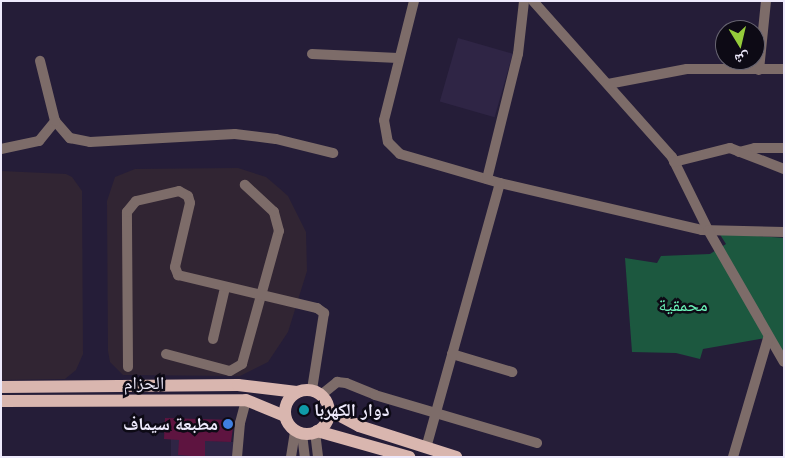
<!DOCTYPE html>
<html>
<head>
<meta charset="utf-8">
<style>
	body { margin:0 }
	#map { position:relative; width:785px; height:458px; overflow:hidden; background:#251d38; font-family:"Work Sans","Noto Naskh Arabic",sans-serif }
	div>[style] { position:absolute }
	.built>* { inset:0; background:#2f2545; transform-origin:0 0 }
	.industrial>* { inset:0; background:#312533 }
	.green>* { inset:0; background:#1c583f }
	.building>* { inset:0; background:#5e1440 }
	.minor>* { height:10px; margin:-5px; padding:0 5px; transform-origin:5px; border-radius:5px; background:#7d6c69 }
	.major>* { height:12px; margin:-6px; padding:0 6px; transform-origin:6px; border-radius:6px; background:#d9b6af }
	.major>.ring { margin:-6px; padding:0; box-sizing:content-box; background:none; border:12px solid #d9b6af; border-radius:50% }
	.dots>* { width:14px; height:14px; translate:-50% -50%; box-sizing:border-box; border:2px solid #0d0a15; border-radius:50% }
	span { translate:-50% -50%; white-space:nowrap; text-align:center; line-height:1.15; -webkit-text-stroke:5px #0d0a15; paint-order:stroke }
	.park-label { font-size:18px; color:#6cf3b9 }
	.street-label { font-size:18px; color:#eeeafc }
	.poi-label { font-size:18px; color:#eeeafc; font-weight:700 }
	.left { translate:0 -50%; text-align:left }
	.right { translate:-100% -50%; text-align:right }
	.frame { position:absolute; inset:0; border:2px solid #eeeafc; pointer-events:none }
	.north { position:absolute; left:715px; top:20px; width:50px; height:50px; box-sizing:border-box; background:#0d0a15; border:1px solid #676471; border-radius:50%; rotate:171deg; font-size:14px; font-weight:700; line-height:20px; text-align:center; color:#eeeafc }
	.north::after { content:''; display:block; margin:auto; width:18px; height:22px; background:#95cc3b; clip-path:polygon(50% 0,100% 100%,50% 72%,0 100%) }
</style>
</head>
<body>
<div id="map">
	<div class="built">
		<i style="left:458px;top:38px;width:57px;height:66px;rotate:16deg"></i>
		<i style="clip-path:polygon(171px 439px,233px 442px,233px 457px,171px 457px)"></i>
	</div>
	<div class="industrial">
		<i style="clip-path:polygon(238px 168px,266px 177px,279px 188px,288px 196px,306px 232px,307px 271px,288px 332px,268px 362px,240px 376px,123px 375px,110px 362px,108px 351px,107px 201px,115px 177px,135px 169px)"></i>
		<i style="clip-path:polygon(1px 171px,66px 174px,72px 177px,82px 191px,83px 354px,76px 370px,65px 379px,1px 380px)"></i>
	</div>
	<div class="green">
		<i style="clip-path:polygon(719px 233px,784px 238px,784px 356px,771px 337px,703px 349px,700px 359px,676px 353px,632px 352px,625px 258px,657px 263px,661px 256px,710px 254px,726px 244px)"></i>
	</div>
	<div class="building">
		<i style="clip-path:polygon(165px 418px,234px 420px,231px 442px,205px 441px,205px 457px,178px 455px,179px 440px,164px 439px)"></i>
	</div>
	<div class="minor">
		<i style="left:414px;top:1px;width:123px;rotate:104.1deg"></i>
		<i style="left:384px;top:120px;width:22px;rotate:80deg"></i>
		<i style="left:388px;top:142px;width:17px;rotate:45deg"></i>
		<i style="left:400px;top:154px;width:104px;rotate:16.2deg"></i>
		<i style="left:500px;top:183px;width:207px;rotate:13.1deg"></i>
		<i style="left:702px;top:230px;width:82px;rotate:1.4deg"></i>
		<i style="left:533px;top:1px;width:209px;rotate:48.3deg"></i>
		<i style="left:672px;top:157px;width:81px;rotate:63.7deg"></i>
		<i style="left:708px;top:230px;width:152px;rotate:60.1deg"></i>
		<i style="left:312px;top:54px;width:86px;rotate:2.7deg"></i>
		<i style="left:759px;top:70px;width:69px;rotate:-84.2deg"></i>
		<i style="left:608px;top:84px;width:80px;rotate:-10.8deg"></i>
		<i style="left:687px;top:69px;width:97px"></i>
		<i style="left:55px;top:121px;width:23px;rotate:49deg"></i>
		<i style="left:70px;top:138px;width:20px;rotate:11deg"></i>
		<i style="left:90px;top:142px;width:145px;rotate:-3.2deg"></i>
		<i style="left:235px;top:134px;width:41px;rotate:7deg"></i>
		<i style="left:276px;top:139px;width:59px;rotate:13.8deg"></i>
		<i style="left:1px;top:149px;width:39px;rotate:-12deg"></i>
		<i style="left:39px;top:141px;width:26px;rotate:-51deg"></i>
		<i style="left:55px;top:121px;width:62px;rotate:-104deg"></i>
		<i style="left:739px;top:152px;width:16px;rotate:-14deg"></i>
		<i style="left:755px;top:148px;width:29px"></i>
		<i style="left:674px;top:162px;width:58px;rotate:-14deg"></i>
		<i style="left:730px;top:148px;width:58px;rotate:21.3deg"></i>
		<i style="left:487px;top:179px;width:129px;rotate:-76.1deg"></i>
		<i style="left:518px;top:54px;width:53px;rotate:-83.5deg"></i>
		<i style="left:213px;top:339px;width:52px;rotate:-76.8deg"></i>
		<i style="left:166px;top:354px;width:66px;rotate:14.9deg"></i>
		<i style="left:230px;top:371px;width:14px;rotate:-30deg"></i>
		<i style="left:242px;top:364px;width:138px;rotate:-74.5deg"></i>
		<i style="left:279px;top:231px;width:20px;rotate:-105deg"></i>
		<i style="left:274px;top:212px;width:40px;rotate:-137deg"></i>
		<i style="left:452px;top:354px;width:63px;rotate:16.7deg"></i>
		<i style="left:128px;top:367px;width:155px;rotate:-90.4deg"></i>
		<i style="left:127px;top:212px;width:14px;rotate:-51deg"></i>
		<i style="left:136px;top:201px;width:44px;rotate:-13.1deg"></i>
		<i style="left:179px;top:191px;width:10px;rotate:29deg"></i>
		<i style="left:188px;top:196px;width:7px;rotate:74deg"></i>
		<i style="left:190px;top:203px;width:66px;rotate:103.2deg"></i>
		<i style="left:175px;top:267px;width:9px;rotate:69deg"></i>
		<i style="left:178px;top:275px;width:143px;rotate:13.4deg"></i>
		<i style="left:317px;top:308px;width:9px;rotate:36deg"></i>
		<i style="left:324px;top:313px;width:78px;rotate:98.9deg"></i>
		<i style="left:321px;top:395px;width:21px;rotate:-39deg"></i>
		<i style="left:337px;top:382px;width:9px;rotate:6deg"></i>
		<i style="left:346px;top:383px;width:31px;rotate:22deg"></i>
		<i style="left:375px;top:395px;width:169px;rotate:16.5deg"></i>
		<i style="left:315px;top:432px;width:25px;rotate:83deg"></i>
		<i style="left:302px;top:434px;width:23px;rotate:83deg"></i>
		<i style="left:426px;top:448px;width:275px;rotate:-74.4deg"></i>
		<i style="left:237px;top:457px;width:34px;rotate:-85deg"></i>
		<i style="left:240px;top:423px;width:24px;rotate:-75deg"></i>
		<i style="left:291px;top:457px;width:26px;rotate:-81deg"></i>
		<i style="left:733px;top:457px;width:124px;rotate:-73.6deg"></i>
	</div>
	<div class="major">
		<i style="left:1px;top:387px;width:237px;rotate:-0.5deg"></i>
		<i style="left:238px;top:385px;width:59px;rotate:6.8deg"></i>
		<i class="ring" style="left:285px;top:390px;width:32px;height:32px"></i>
		<i style="left:1px;top:401px;width:245px;rotate:-0.2deg"></i>
		<i style="left:246px;top:400px;width:42px;rotate:22.3deg"></i>
		<i style="left:329px;top:410px;width:34px;rotate:28deg"></i>
		<i style="left:359px;top:426px;width:102px;rotate:17.7deg"></i>
		<i style="left:317px;top:431px;width:96px;rotate:15.8deg"></i>
	</div>
	<div class="dots">
		<i style="left:304px;top:410px;background:#0f9aa8"></i>
		<i style="left:228px;top:424px;background:#3f7fe0"></i>
	</div>
	<div class="park-label">
		<span style="left:683px;top:305px">محمقية</span>
	</div>
	<div class="street-label">
		<span style="left:144px;top:383px">الحزام</span>
	</div>
	<div class="poi-label">
		<span class="left" style="left:314px;top:410px">دوار الكهربا</span>
		<span class="right" style="left:218px;top:424px">مطبعة سيماف</span>
	</div>
	<div class="frame"></div>
	<div class="north">ش</div>
</div>
</body>
</html>
